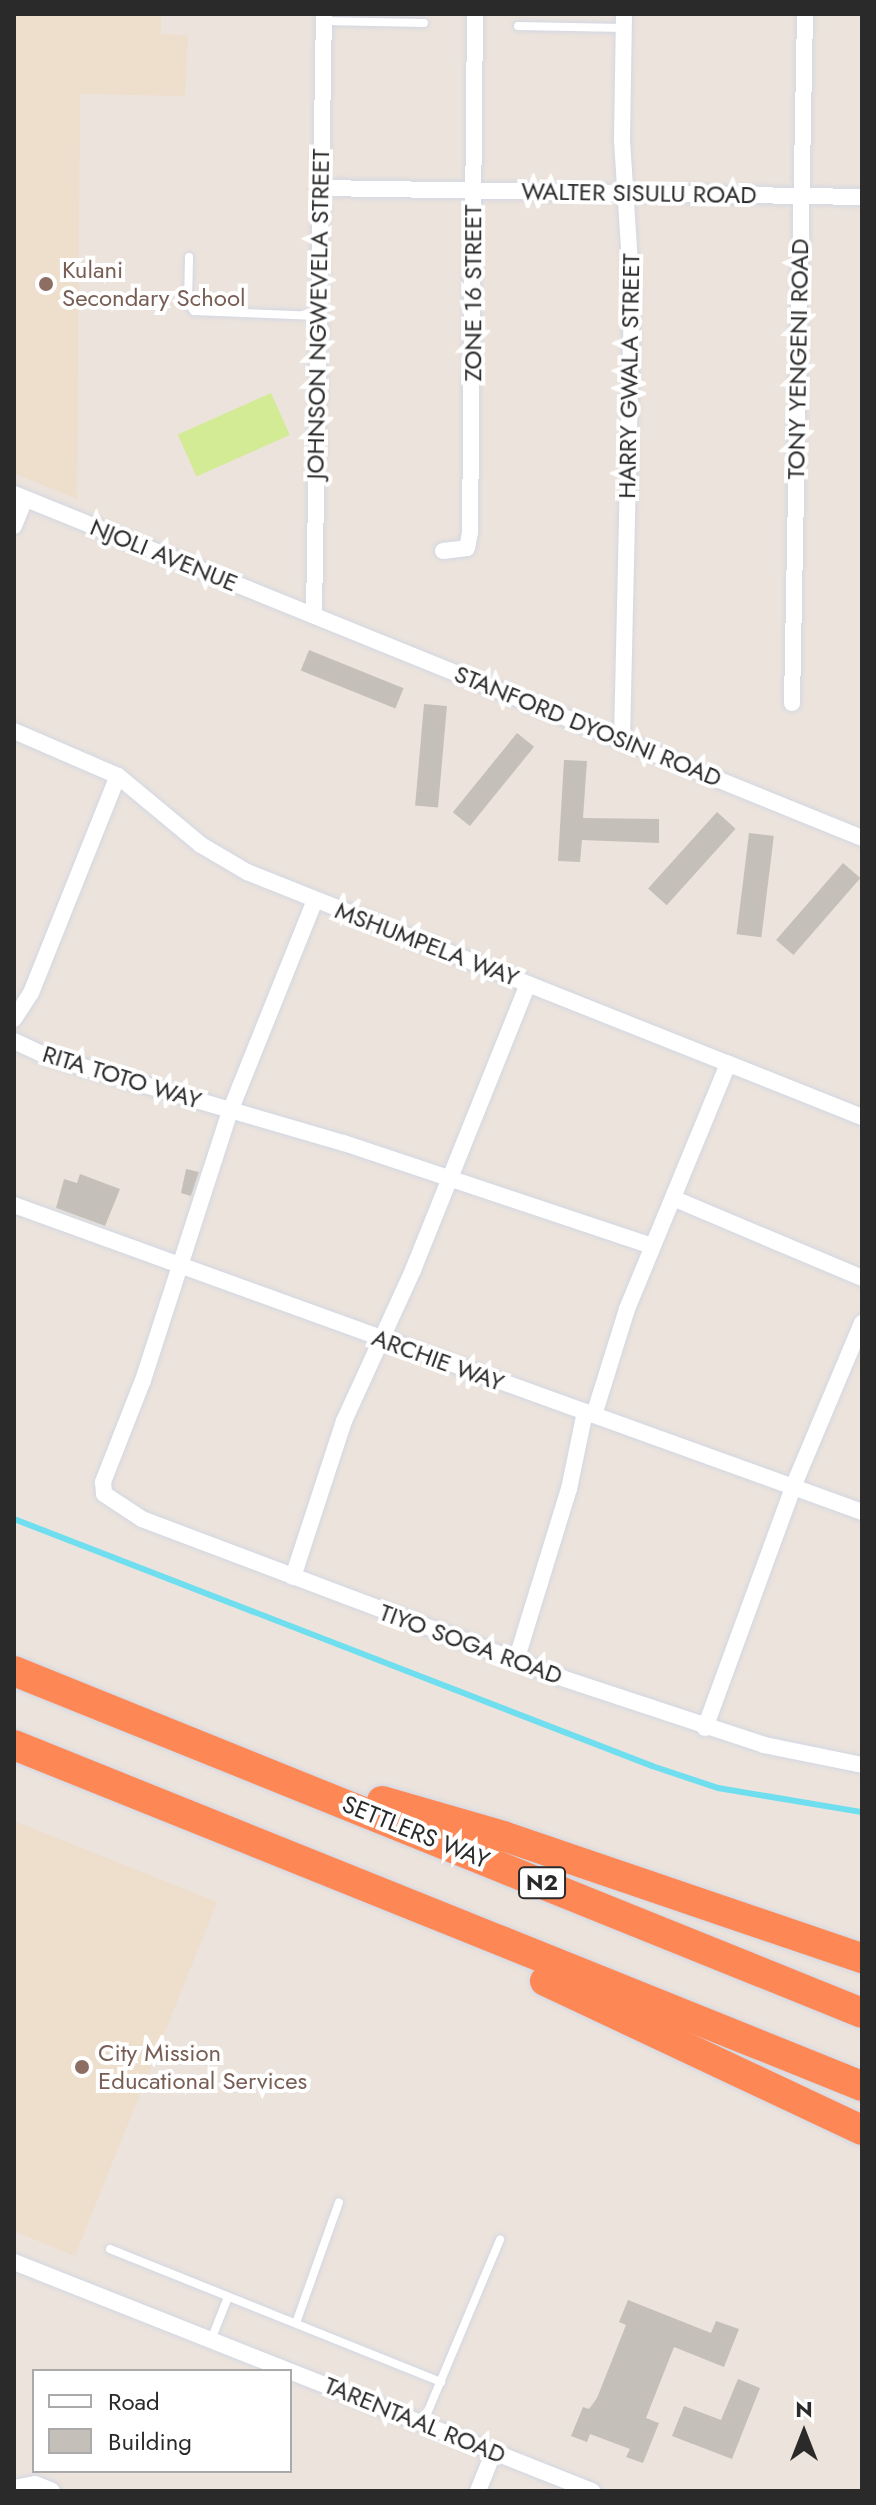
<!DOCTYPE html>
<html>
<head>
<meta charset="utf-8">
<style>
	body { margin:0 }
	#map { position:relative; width:876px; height:2505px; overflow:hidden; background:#ece3dc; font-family:Jost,sans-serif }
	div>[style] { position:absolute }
	.education>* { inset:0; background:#eedecc }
	.pitch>* { inset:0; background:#d2eb94; transform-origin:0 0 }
	.stream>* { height:6px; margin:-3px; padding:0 3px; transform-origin:3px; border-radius:3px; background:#6fdeef }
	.building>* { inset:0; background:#c4bfb8; transform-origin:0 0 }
	.roads { filter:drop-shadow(0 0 2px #d2d7e3) drop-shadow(0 0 2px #d2d7e3) }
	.lane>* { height:8px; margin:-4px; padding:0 4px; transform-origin:4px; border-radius:4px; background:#fff }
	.street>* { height:16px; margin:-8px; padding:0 8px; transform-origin:8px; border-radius:8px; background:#fff }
	.highway>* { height:30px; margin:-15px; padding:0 15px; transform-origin:15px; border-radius:15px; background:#fe8855 }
	.dots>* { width:22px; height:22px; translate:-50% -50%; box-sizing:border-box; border:4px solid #fff; border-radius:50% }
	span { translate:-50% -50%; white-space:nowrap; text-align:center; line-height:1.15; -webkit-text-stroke:8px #fff; paint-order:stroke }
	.shield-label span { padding:2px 6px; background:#fff; border:2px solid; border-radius:6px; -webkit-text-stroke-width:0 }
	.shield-label { font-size:22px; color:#2a2a2a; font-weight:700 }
	.street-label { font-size:24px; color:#2a2a2a }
	.education-label { font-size:24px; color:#785e54 }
	.left { translate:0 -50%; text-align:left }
	.frame { position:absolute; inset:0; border:16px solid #2a2a2a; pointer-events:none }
	.legend { position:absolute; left:32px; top:2369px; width:260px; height:104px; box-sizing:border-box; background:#fff; border:2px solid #aaa; margin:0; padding:10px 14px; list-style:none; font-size:24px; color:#2a2a2a }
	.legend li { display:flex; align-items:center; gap:16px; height:40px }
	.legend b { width:40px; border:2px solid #aaa }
	.north { position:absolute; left:764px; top:2393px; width:80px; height:80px; -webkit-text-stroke:6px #fff; paint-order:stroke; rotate:0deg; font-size:22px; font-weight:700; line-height:32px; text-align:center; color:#2a2a2a }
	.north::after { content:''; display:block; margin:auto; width:28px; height:36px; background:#2a2a2a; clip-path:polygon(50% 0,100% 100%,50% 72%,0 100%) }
</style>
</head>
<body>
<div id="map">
	<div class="education">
		<i style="clip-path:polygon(14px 14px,161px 14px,161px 34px,188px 36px,185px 96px,80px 94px,77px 499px,14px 473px)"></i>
		<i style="clip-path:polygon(14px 1821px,217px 1902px,75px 2256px,14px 2231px)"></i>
	</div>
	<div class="pitch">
		<i style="left:271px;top:393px;width:46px;height:102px;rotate:66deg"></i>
	</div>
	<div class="stream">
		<i style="left:14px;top:1519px;width:684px;rotate:21.16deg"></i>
		<i style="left:652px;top:1766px;width:70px;rotate:18.4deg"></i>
		<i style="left:718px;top:1788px;width:146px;rotate:9.5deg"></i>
	</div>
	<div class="building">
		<i style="left:309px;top:650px;width:102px;height:22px;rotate:22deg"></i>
		<i style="left:424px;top:704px;width:23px;height:102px;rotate:5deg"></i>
		<i style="left:517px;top:733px;width:22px;height:102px;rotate:39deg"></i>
		<i style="clip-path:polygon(564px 760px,587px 761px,583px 818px,659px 819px,659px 843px,582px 840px,580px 862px,558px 861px)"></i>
		<i style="left:717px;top:812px;width:25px;height:103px;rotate:42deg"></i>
		<i style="left:749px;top:833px;width:25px;height:102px;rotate:7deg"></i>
		<i style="left:843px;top:863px;width:23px;height:102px;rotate:41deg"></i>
		<i style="clip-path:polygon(186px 1169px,199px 1172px,191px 1196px,181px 1193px)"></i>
		<i style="clip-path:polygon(80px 1174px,120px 1189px,105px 1226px,56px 1208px,64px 1179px,77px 1183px)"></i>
		<i style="clip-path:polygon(628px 2300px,711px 2333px,716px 2321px,739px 2329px,724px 2367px,674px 2347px,646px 2418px,659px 2423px,643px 2463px,626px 2457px,630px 2449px,590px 2434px,587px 2442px,571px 2436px,583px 2407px,589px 2409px,597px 2398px,626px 2325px,619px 2322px)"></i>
		<i style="clip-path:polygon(738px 2379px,760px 2388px,732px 2459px,672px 2436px,684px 2406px,721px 2420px)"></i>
	</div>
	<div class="roads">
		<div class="lane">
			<i style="left:324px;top:21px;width:100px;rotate:1.1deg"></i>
			<i style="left:518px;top:26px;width:105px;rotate:1.1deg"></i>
			<i style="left:189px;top:257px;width:46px;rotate:91.2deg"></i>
			<i style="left:188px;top:303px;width:10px;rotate:53deg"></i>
			<i style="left:194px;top:311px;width:124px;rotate:2.3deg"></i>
			<i style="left:110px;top:2249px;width:357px;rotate:21.9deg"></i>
			<i style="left:296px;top:2323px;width:128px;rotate:-70.4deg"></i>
			<i style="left:211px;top:2340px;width:46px;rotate:-68.4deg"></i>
			<i style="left:423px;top:2423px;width:199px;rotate:-67.2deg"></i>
		</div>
		<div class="street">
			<i style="left:320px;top:188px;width:542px;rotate:0.95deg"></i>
			<i style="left:14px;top:494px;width:915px;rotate:22.08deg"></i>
			<i style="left:14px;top:526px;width:29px;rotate:-68deg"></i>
			<i style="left:443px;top:551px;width:24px;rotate:-7deg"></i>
			<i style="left:467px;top:548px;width:16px;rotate:-79deg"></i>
			<i style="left:470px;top:532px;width:518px;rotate:-89.45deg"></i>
			<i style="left:314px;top:614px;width:600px;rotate:-89.05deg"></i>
			<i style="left:792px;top:703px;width:689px;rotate:-88.92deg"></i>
			<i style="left:14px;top:731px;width:113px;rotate:23.4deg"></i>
			<i style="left:118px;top:776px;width:108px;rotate:39.7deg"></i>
			<i style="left:201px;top:845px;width:53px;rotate:30.4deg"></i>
			<i style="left:247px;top:872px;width:662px;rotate:21.72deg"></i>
			<i style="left:622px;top:739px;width:444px;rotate:-88.7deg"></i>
			<i style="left:632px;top:295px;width:155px;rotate:-93.7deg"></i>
			<i style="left:622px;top:140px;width:126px;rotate:-89.1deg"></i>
			<i style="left:315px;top:900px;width:227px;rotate:111.9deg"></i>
			<i style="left:230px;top:1111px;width:283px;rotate:107.9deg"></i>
			<i style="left:143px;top:1380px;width:110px;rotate:111.4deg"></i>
			<i style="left:103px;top:1482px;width:12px;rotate:85deg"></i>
			<i style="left:104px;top:1494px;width:45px;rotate:33.3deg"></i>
			<i style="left:142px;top:1519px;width:449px;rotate:20.7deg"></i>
			<i style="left:562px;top:1678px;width:213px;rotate:18.3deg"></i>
			<i style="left:764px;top:1745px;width:100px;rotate:11.5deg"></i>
			<i style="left:14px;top:1019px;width:31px;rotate:-57deg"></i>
			<i style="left:31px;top:993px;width:234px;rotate:-68.2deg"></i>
			<i style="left:14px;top:1041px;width:38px;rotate:25deg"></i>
			<i style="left:49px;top:1057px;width:307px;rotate:16.3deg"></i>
			<i style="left:344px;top:1143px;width:325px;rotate:18.5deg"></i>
			<i style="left:675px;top:1199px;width:203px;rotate:22.9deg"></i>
			<i style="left:14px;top:1205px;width:902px;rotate:19.9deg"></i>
			<i style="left:594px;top:1415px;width:111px;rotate:-72.7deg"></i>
			<i style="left:627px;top:1309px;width:265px;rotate:-67.6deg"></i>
			<i style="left:293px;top:1577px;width:164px;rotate:-71.9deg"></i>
			<i style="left:344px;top:1421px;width:166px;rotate:-65.4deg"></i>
			<i style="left:413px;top:1270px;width:308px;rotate:-68.1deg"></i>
			<i style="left:516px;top:1661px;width:180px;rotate:-72.9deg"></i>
			<i style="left:569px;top:1489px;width:79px;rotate:-78.3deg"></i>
			<i style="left:705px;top:1728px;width:257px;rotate:-69.9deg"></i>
			<i style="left:793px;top:1487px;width:178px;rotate:-67.2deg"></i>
			<i style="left:14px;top:2262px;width:622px;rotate:21.61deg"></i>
			<i style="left:14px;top:2488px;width:21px;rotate:-11deg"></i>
			<i style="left:35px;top:2484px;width:18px;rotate:22deg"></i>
			<i style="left:478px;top:2491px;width:43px;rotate:-68.2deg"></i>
		</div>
		<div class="highway">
			<i style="left:14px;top:1671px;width:914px;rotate:21.96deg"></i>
			<i style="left:14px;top:1745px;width:914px;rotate:21.91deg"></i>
			<i style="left:382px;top:1801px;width:126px;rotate:16.1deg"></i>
			<i style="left:503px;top:1836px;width:379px;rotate:18.8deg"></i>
			<i style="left:545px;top:1981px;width:350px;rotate:25.2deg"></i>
		</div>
	</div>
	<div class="dots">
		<i style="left:46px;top:284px;background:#8d6e63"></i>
		<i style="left:82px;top:2067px;background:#8d6e63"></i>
	</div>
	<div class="shield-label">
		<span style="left:542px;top:1883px">N2</span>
	</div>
	<div class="street-label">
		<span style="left:639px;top:193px;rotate:1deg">WALTER SISULU ROAD</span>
		<span style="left:473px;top:293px;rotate:-90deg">ZONE 16 STREET</span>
		<span style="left:318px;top:314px;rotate:-89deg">JOHNSON NGWEVELA STREET</span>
		<span style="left:798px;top:359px;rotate:-89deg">TONY YENGENI ROAD</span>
		<span style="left:629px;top:376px;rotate:-89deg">HARRY GWALA STREET</span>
		<span style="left:164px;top:555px;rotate:22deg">NJOLI AVENUE</span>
		<span style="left:588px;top:726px;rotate:22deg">STANFORD DYOSINI ROAD</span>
		<span style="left:427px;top:944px;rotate:21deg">MSHUMPELA WAY</span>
		<span style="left:122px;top:1077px;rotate:17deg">RITA TOTO WAY</span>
		<span style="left:438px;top:1360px;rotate:20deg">ARCHIE WAY</span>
		<span style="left:471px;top:1644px;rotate:20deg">TIYO SOGA ROAD</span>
		<span style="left:416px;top:1832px;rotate:22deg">SETTLERS WAY</span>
		<span style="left:415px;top:2420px;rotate:22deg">TARENTAAL ROAD</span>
	</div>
	<div class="education-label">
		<span class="left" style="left:62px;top:284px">Kulani<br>Secondary School</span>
		<span class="left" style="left:98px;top:2067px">City Mission<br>Educational Services</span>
	</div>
	<div class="frame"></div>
	<ul class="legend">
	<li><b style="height:10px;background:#fff"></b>Road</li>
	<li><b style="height:22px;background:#c4bfb8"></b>Building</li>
	</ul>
	<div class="north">N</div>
</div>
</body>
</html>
